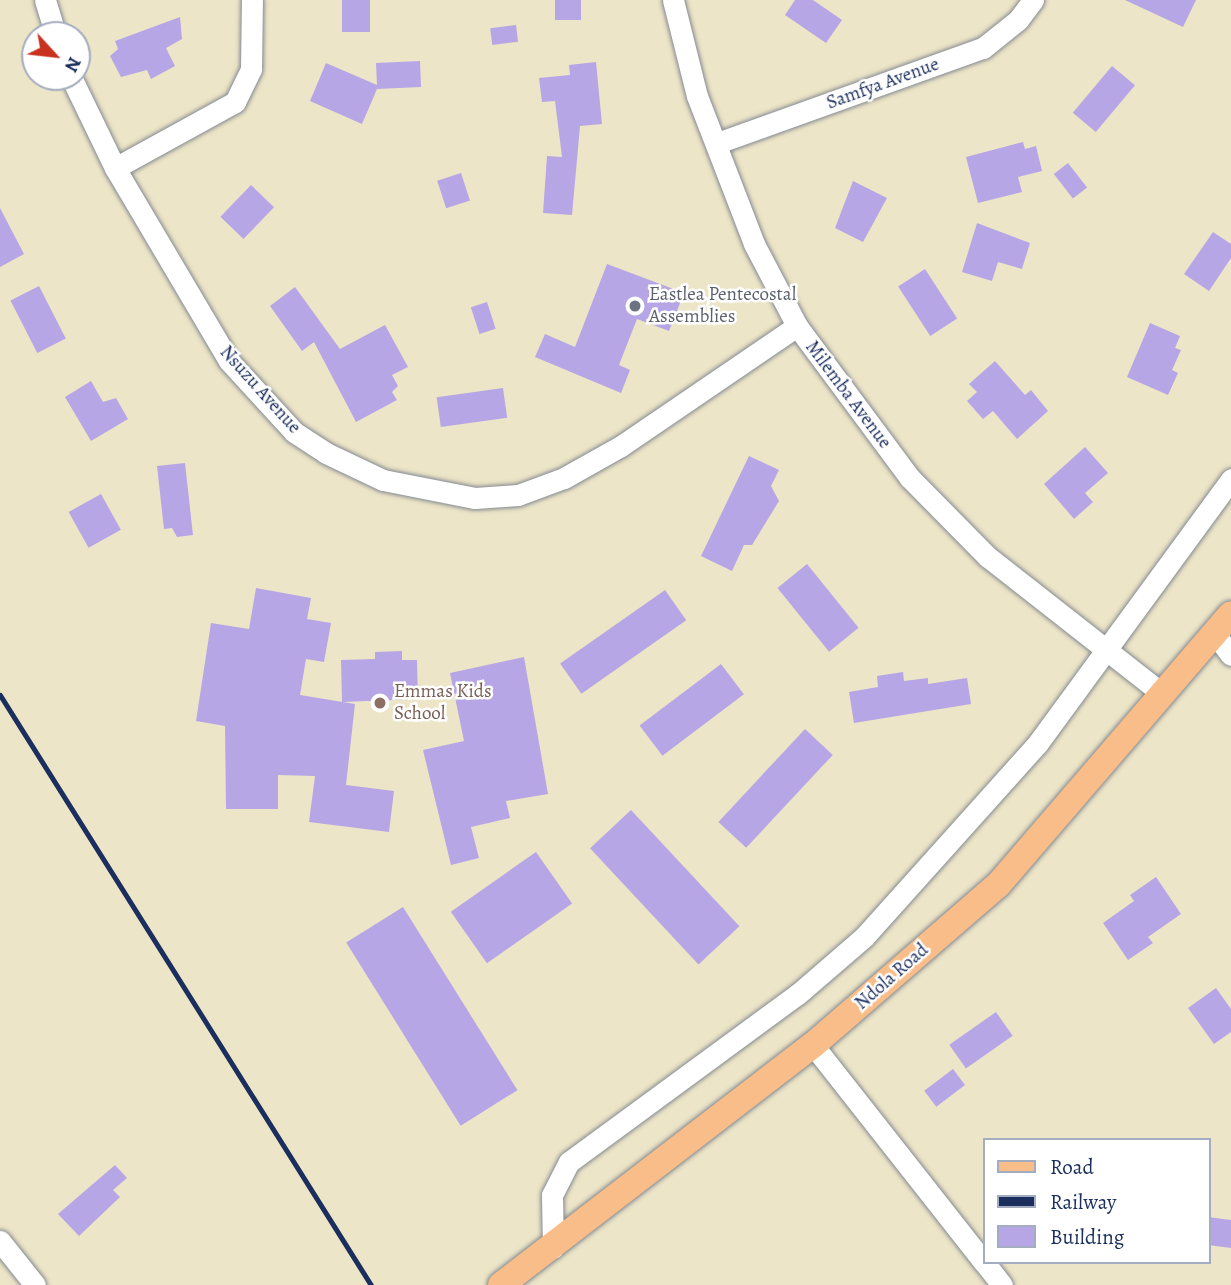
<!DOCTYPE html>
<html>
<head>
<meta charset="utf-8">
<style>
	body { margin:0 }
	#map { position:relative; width:1231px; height:1285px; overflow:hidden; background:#ede5c7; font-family:Alegreya,serif }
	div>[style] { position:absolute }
	.building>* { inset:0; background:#b7a6e5; transform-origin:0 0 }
	.roads { filter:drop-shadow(0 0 2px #848a92) drop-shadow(0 0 2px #848a92) }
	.minor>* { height:21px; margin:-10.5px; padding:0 10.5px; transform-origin:10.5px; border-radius:10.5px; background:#fff }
	.major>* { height:26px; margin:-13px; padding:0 13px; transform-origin:13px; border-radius:13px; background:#f8bd89 }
	.rail>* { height:5px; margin:-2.5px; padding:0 2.5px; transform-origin:2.5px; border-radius:2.5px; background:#1b2f5e }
	.dots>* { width:19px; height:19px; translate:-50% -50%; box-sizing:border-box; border:4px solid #fff; border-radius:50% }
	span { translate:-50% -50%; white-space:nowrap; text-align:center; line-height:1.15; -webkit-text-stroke:5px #fff; paint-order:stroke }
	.street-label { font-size:19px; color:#1b2f5e }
	.worship-label { font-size:19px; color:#5b616d }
	.left { translate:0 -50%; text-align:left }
	.education-label { font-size:19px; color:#785e54 }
	.legend { position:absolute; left:983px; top:1138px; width:228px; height:126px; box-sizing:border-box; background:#fff; border:2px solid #a4acbf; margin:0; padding:9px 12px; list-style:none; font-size:21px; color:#1b2f5e }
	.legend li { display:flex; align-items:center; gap:14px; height:35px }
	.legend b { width:35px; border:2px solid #a4acbf }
	.north { position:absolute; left:21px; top:21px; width:70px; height:70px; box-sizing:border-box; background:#fff; border:2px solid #a4acbf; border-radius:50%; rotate:117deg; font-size:19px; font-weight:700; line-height:28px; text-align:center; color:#1b2f5e }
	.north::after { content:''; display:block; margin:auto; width:24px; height:32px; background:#c8321e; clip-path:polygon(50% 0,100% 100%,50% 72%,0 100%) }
</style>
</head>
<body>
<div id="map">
	<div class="building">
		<i style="left:342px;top:0;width:28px;height:32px"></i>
		<i style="left:555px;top:0;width:26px;height:20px"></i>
		<i style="clip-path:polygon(795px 0,813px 0,842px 20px,826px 43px,785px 15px)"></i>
		<i style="clip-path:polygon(1125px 0,1196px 0,1183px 27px)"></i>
		<i style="clip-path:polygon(180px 17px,182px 39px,166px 48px,175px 66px,151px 79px,147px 70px,121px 77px,110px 56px,118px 49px,115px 41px)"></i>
		<i style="left:516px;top:25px;width:17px;height:26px;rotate:83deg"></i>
		<i style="clip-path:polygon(420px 61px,421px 87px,377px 89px,362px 124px,310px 101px,326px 63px,377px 85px,376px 63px)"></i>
		<i style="clip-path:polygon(596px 62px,602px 124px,580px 126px,572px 215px,543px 213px,547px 156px,562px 157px,555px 101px,542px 102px,539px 78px,570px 75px,569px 65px)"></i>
		<i style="left:1112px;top:66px;width:30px;height:61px;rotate:40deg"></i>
		<i style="clip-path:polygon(1023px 142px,1025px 149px,1036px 146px,1042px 171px,1018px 177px,1022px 192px,978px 203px,966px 157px)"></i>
		<i style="left:1068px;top:163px;width:31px;height:18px;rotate:52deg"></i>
		<i style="left:461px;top:173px;width:29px;height:25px;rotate:72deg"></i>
		<i style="clip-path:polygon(853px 181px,887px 198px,863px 242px,835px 228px)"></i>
		<i style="left:251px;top:185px;width:32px;height:44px;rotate:44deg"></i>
		<i style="clip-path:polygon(0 208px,24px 254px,0 267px)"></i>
		<i style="clip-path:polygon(977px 223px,1030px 243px,1022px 269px,998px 262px,992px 281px,962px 272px)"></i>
		<i style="clip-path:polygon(1213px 232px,1231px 244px,1231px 258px,1209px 291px,1184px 274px)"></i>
		<i style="clip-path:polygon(607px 264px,684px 293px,669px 331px,637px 319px,619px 365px,630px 370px,621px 393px,535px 357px,545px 334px,575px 347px)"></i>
		<i style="left:925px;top:269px;width:59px;height:32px;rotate:57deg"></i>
		<i style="left:39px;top:286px;width:59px;height:32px;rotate:63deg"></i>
		<i style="clip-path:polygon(295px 287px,340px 349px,385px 325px,408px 367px,392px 375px,398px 386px,392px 392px,397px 400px,356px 422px,314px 342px,302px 351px,270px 306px)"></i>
		<i style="left:487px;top:302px;width:28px;height:17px;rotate:72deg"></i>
		<i style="clip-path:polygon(1150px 323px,1180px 336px,1175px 348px,1181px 350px,1172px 370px,1178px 373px,1168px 395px,1127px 377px)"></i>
		<i style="clip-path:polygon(995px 361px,1025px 395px,1031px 390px,1048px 411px,1017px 439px,993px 411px,983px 419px,967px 401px,977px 392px,969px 384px)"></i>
		<i style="clip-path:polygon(91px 381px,103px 402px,116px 398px,128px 419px,91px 441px,65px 397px)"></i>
		<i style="left:503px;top:388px;width:30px;height:67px;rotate:82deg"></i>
		<i style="clip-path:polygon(1085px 447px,1108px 473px,1085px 493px,1093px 502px,1074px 519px,1044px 484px)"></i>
		<i style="clip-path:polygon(749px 456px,779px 470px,771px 486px,779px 501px,752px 545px,744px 545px,732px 571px,701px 556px)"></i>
		<i style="clip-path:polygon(185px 463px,193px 535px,177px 537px,172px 528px,164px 529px,157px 466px)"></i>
		<i style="left:101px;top:494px;width:41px;height:37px;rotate:61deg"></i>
		<i style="left:807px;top:564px;width:82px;height:38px;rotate:51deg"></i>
		<i style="clip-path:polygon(256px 588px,311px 598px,307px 619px,331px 623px,324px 662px,306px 659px,300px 695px,355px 704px,346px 785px,394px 791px,389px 832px,309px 822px,315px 776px,278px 775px,278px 809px,226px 809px,225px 726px,196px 721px,211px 623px,249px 629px)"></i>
		<i style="left:665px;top:590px;width:37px;height:128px;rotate:55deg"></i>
		<i style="clip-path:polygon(402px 651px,402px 660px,417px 660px,418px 699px,342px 702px,341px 660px,375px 659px,375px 652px)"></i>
		<i style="clip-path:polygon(524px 657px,548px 794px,506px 801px,510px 818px,471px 827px,479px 858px,451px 865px,423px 750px,464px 741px,450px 673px)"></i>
		<i style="left:721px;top:664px;width:38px;height:102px;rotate:53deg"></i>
		<i style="clip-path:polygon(903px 672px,904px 681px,928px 678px,928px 684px,967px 678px,971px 704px,854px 723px,849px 692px,878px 687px,877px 676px)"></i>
		<i style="left:805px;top:729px;width:38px;height:127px;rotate:43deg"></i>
		<i style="left:631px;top:810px;width:159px;height:56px;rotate:47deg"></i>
		<i style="left:536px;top:852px;width:63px;height:104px;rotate:55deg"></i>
		<i style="clip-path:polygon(1156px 877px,1181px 914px,1148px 937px,1153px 943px,1128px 960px,1103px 923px,1134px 901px,1130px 895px)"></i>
		<i style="left:403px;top:907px;width:216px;height:67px;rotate:58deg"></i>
		<i style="clip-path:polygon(1216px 988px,1231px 1009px,1231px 1032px,1214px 1044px,1188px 1008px)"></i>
		<i style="left:996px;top:1012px;width:29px;height:57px;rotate:55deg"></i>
		<i style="left:953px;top:1069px;width:20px;height:36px;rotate:53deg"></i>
		<i style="clip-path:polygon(115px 1165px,127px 1178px,113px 1190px,120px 1197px,79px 1236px,58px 1214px)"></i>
		<i style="clip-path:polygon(1208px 1217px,1231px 1220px,1231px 1248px,1208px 1245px)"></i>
	</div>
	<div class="roads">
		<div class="minor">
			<i style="left:45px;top:0;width:37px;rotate:73deg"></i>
			<i style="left:673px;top:0;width:99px;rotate:76deg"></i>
			<i style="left:697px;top:96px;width:159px;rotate:68.9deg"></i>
			<i style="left:754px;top:244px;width:93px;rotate:62.3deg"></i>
			<i style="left:797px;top:326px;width:189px;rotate:53.4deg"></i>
			<i style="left:910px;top:478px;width:111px;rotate:45.4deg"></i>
			<i style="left:988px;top:557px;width:222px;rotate:38.1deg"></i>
			<i style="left:71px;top:77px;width:101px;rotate:64.2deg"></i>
			<i style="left:115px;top:168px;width:224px;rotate:59.4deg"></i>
			<i style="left:229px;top:361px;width:96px;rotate:47.5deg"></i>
			<i style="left:294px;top:432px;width:38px;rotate:33deg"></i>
			<i style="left:326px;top:453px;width:63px;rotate:25.3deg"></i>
			<i style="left:383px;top:480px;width:94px;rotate:11.1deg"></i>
			<i style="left:475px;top:498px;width:43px;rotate:-4deg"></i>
			<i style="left:518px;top:495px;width:49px;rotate:-20.3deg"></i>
			<i style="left:564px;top:478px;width:65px;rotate:-29.3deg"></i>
			<i style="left:621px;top:446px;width:213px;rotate:-34.3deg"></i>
			<i style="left:717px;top:143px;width:282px;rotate:-19.7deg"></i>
			<i style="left:983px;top:48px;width:45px;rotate:-38.7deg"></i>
			<i style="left:1018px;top:20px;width:25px;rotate:-53deg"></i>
			<i style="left:115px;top:168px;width:137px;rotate:-28.8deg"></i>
			<i style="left:235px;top:102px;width:37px;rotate:-64deg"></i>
			<i style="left:251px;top:69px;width:69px;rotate:-89.2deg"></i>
			<i style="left:1215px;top:634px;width:26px;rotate:53deg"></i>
			<i style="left:813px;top:1045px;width:276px;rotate:51.8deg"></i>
			<i style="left:0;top:1241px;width:56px;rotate:51.5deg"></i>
			<i style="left:553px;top:1248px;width:53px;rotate:-91.1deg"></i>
			<i style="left:552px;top:1195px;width:37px;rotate:-63deg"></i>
			<i style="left:569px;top:1162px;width:284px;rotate:-36.3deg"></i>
			<i style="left:798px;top:994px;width:87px;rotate:-40.8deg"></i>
			<i style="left:864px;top:937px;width:261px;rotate:-48.1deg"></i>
			<i style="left:1038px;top:743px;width:327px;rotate:-53.8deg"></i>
			<i style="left:984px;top:1262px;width:29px;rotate:52deg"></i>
		</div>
		<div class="major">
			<i style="left:501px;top:1285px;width:394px;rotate:-37.6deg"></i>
			<i style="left:813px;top:1045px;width:245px;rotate:-40.9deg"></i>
			<i style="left:998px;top:885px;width:357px;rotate:-49.3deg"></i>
		</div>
	</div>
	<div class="rail">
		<i style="left:0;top:695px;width:697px;rotate:57.84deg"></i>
	</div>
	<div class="dots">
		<i style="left:635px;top:306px;background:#6b7280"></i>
		<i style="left:380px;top:703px;background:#8d6e63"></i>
	</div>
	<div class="street-label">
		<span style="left:883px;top:84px;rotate:-20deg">Samfya Avenue</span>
		<span style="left:260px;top:390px;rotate:48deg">Nsuzu Avenue</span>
		<span style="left:848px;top:395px;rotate:53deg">Milemba Avenue</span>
		<span style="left:892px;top:977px;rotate:-41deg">Ndola Road</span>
	</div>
	<div class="worship-label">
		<span class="left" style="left:649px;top:306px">Eastlea Pentecostal<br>Assemblies</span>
	</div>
	<div class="education-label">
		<span class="left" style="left:394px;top:703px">Emmas Kids<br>School</span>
	</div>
	<ul class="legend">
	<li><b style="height:9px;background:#f8bd89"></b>Road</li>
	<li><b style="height:9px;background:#1b2f5e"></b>Railway</li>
	<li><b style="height:19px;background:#b7a6e5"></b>Building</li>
	</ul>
	<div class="north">N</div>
</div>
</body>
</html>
